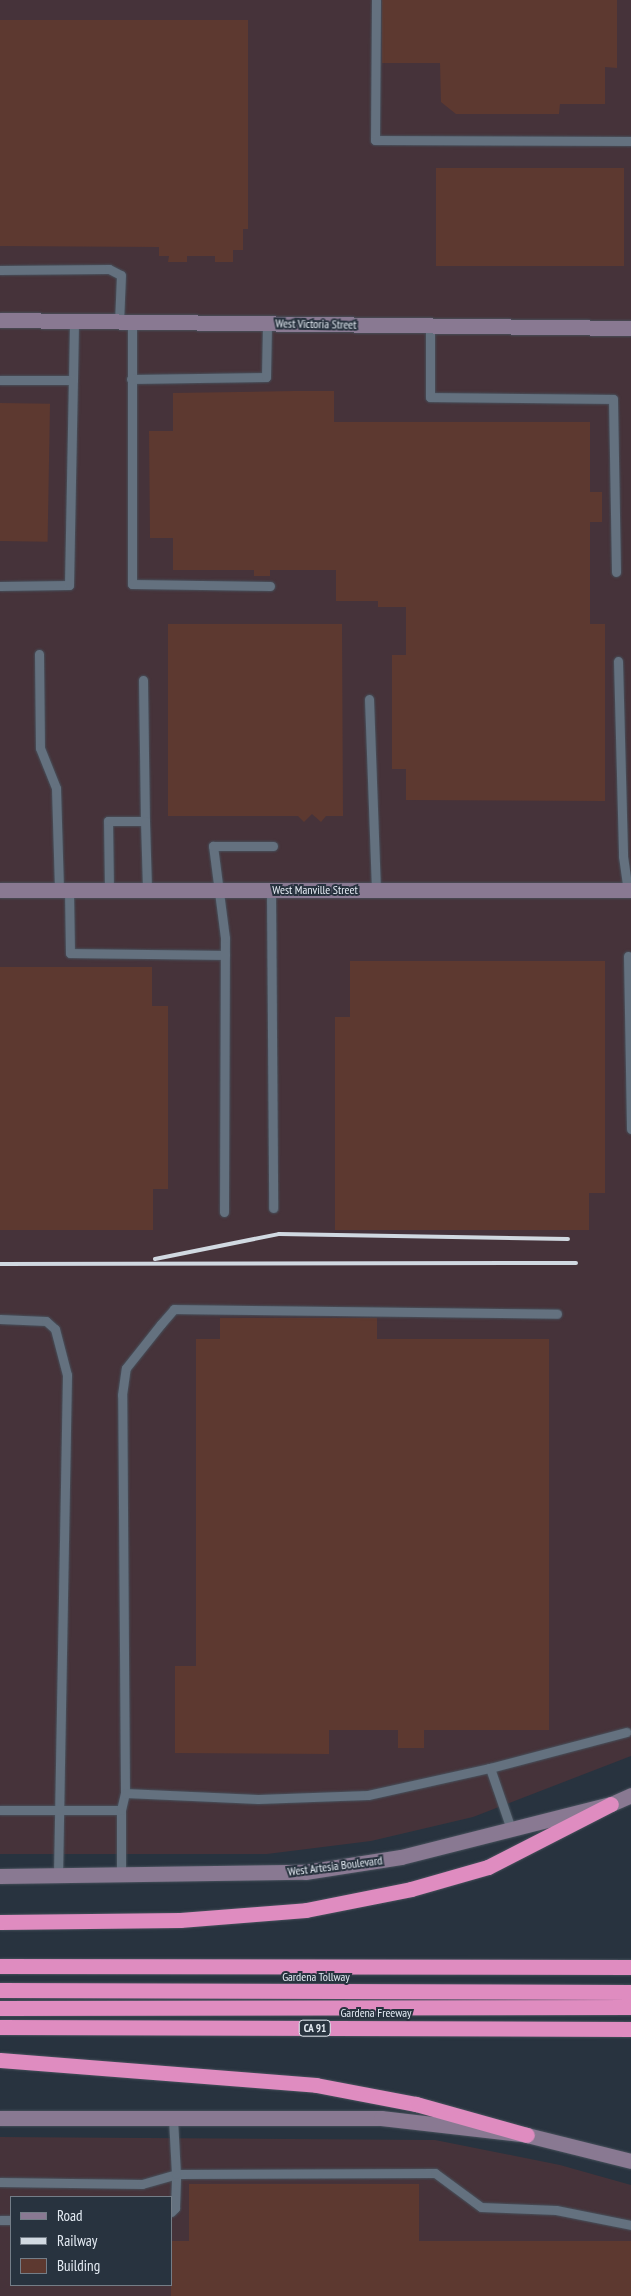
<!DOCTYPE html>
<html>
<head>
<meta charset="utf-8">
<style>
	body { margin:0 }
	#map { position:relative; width:631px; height:2296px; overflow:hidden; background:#28333f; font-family:"PT Sans Narrow",sans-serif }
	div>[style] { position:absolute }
	.industrial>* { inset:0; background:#46333a }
	.building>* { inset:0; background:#5d3930; transform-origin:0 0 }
	.roads { filter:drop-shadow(0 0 1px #47515c) drop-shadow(0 0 1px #47515c) }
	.lane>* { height:9px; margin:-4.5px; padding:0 4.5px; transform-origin:4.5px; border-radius:4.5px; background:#64717f }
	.secondary>* { height:15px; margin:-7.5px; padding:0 7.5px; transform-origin:7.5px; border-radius:7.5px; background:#897992 }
	.highway>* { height:15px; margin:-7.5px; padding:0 7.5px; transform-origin:7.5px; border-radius:7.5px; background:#df8cc0 }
	.rail>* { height:4px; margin:-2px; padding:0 2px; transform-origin:2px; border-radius:2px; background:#d1d9e1 }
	span { translate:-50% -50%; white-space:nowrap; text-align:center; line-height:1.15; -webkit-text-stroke:4px #28333f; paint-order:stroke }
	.shield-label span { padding:1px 4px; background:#28333f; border:1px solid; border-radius:4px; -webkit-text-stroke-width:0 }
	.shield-label { font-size:11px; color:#e5ecf4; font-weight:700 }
	.street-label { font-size:12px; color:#e5ecf4 }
	.legend { position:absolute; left:10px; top:2196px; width:162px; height:90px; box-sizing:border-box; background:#28333f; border:1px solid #747d87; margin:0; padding:6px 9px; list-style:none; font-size:15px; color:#e5ecf4 }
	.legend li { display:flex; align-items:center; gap:10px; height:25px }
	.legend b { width:25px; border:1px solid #747d87 }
</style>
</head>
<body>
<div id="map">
	<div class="industrial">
		<i style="clip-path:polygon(0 0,631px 0,631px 1756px,473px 1817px,371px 1841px,267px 1854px,0 1854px)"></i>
		<i style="clip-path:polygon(evenodd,0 2137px,435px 2140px,560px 2165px,631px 2185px,631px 2296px,0 2296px,0 2137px,11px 2197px,171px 2197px,171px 2285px,11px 2285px,11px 2197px)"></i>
	</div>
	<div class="building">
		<i style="clip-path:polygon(382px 0,617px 0,617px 68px,605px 67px,605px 104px,560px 104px,559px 114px,456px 114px,441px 102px,440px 63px,382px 63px)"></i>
		<i style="clip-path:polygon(0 20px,248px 20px,248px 229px,243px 229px,243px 250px,233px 250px,233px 262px,215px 262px,215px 256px,187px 256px,187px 262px,168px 262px,169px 256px,159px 256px,159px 247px,0 246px)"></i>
		<i style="left:436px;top:168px;width:188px;height:98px"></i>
		<i style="clip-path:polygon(295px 391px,334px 391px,334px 422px,590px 422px,590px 492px,602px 492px,602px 522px,590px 522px,590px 624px,605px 624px,605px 801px,406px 800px,406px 769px,392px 769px,392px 655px,406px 655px,406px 607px,378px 607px,378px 601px,336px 601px,336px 570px,270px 570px,270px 576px,254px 576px,254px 570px,173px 570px,173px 538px,150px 538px,149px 431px,173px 431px,173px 393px)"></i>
		<i style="left:0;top:403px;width:50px;height:138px;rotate:1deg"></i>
		<i style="clip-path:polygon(168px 624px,342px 624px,343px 816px,326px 816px,321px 822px,312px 814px,304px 822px,298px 816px,168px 816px)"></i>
		<i style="clip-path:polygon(350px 961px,605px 961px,605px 1193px,589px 1193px,589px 1230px,335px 1230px,335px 1017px,350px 1017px)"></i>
		<i style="clip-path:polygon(0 967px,152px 967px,152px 1006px,168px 1006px,168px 1189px,153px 1189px,153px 1230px,0 1230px)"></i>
		<i style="clip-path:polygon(220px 1318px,377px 1318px,377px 1339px,549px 1339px,549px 1730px,424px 1730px,424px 1748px,398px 1748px,398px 1730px,329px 1730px,329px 1754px,175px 1753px,175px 1666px,196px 1666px,196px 1339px,220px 1339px)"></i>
		<i style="clip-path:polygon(189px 2184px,419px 2184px,419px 2241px,631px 2241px,631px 2296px,171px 2296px,171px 2241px,189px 2241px)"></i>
	</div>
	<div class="roads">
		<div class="lane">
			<i style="left:376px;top:0;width:140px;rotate:90.4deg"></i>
			<i style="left:375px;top:140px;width:256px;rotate:0.2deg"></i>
			<i style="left:0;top:270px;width:109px;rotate:-0.5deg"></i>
			<i style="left:109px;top:269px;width:13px;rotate:27deg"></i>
			<i style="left:121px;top:275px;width:47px;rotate:92.4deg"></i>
			<i style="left:132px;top:322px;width:262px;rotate:90deg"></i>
			<i style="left:132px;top:584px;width:138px;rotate:0.8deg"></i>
			<i style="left:430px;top:325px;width:72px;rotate:90deg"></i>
			<i style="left:430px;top:397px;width:183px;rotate:0.6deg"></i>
			<i style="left:613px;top:399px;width:173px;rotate:89deg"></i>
			<i style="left:131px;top:379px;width:135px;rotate:-0.8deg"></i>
			<i style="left:266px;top:377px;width:54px;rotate:-88.9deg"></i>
			<i style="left:0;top:380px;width:73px"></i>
			<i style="left:73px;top:380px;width:59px;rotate:-89deg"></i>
			<i style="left:0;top:586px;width:69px;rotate:-0.8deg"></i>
			<i style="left:69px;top:585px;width:205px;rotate:-88.9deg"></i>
			<i style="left:39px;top:654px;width:94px;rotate:89.4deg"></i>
			<i style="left:40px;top:748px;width:43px;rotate:68.2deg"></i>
			<i style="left:56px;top:788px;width:102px;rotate:88.3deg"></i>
			<i style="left:618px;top:661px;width:195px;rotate:88.5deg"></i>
			<i style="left:623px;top:856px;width:34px;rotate:82deg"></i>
			<i style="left:143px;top:680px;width:141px;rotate:89.2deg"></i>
			<i style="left:369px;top:699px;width:191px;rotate:87.9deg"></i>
			<i style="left:69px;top:890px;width:63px;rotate:89.1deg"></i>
			<i style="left:70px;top:953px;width:155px;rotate:0.7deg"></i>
			<i style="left:109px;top:890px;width:69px;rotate:-90.8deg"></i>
			<i style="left:108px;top:821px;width:37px"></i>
			<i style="left:145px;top:821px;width:69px;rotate:88.3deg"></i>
			<i style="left:271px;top:890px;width:318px;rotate:89.6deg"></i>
			<i style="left:628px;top:956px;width:173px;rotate:89deg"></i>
			<i style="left:224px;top:1212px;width:274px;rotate:-89.8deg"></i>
			<i style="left:225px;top:938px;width:93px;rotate:-97.4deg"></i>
			<i style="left:213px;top:846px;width:60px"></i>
			<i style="left:0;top:1319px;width:46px;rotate:2.5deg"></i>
			<i style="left:46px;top:1321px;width:12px;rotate:42deg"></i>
			<i style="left:55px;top:1329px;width:48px;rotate:75.4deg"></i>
			<i style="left:67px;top:1375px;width:501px;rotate:91.03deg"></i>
			<i style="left:490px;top:1768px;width:141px;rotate:-14.8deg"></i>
			<i style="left:125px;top:1793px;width:398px;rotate:-90.4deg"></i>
			<i style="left:122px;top:1395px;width:27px;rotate:-82deg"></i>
			<i style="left:126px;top:1368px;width:56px;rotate:-51.5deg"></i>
			<i style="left:161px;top:1324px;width:20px;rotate:-49deg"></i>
			<i style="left:174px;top:1309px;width:383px;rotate:0.7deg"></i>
			<i style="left:0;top:1810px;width:121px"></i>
			<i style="left:121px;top:1876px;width:66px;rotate:-90deg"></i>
			<i style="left:121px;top:1810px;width:17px;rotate:-77deg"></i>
			<i style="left:125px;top:1793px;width:133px;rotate:2.6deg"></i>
			<i style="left:258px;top:1799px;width:110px;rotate:-2.1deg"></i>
			<i style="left:368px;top:1795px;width:125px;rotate:-12.5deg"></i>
			<i style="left:490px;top:1768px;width:65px;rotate:71deg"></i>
			<i style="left:0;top:2182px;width:142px;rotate:0.8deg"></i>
			<i style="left:142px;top:2184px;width:35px;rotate:-16deg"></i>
			<i style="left:176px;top:2174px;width:259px;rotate:-0.2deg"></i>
			<i style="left:435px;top:2173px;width:57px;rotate:36.5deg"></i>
			<i style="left:481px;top:2207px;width:75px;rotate:2.3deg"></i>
			<i style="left:556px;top:2210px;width:76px;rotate:11.3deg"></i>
			<i style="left:171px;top:2212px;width:6px;rotate:-45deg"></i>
			<i style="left:175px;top:2208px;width:34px;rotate:-88deg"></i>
			<i style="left:176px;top:2174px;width:56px;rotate:-93.1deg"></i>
			<i style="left:0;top:2220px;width:11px"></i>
		</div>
		<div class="secondary">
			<i style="left:0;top:320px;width:631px;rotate:0.73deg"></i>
			<i style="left:0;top:890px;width:631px"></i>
			<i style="left:0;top:1876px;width:305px;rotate:-0.8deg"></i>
			<i style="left:305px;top:1872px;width:97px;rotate:-8.9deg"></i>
			<i style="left:401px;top:1857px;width:217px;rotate:-14.2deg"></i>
			<i style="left:611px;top:1804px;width:22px;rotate:-24deg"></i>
			<i style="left:0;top:2118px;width:381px"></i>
			<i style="left:381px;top:2118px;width:147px;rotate:6.6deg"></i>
			<i style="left:527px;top:2135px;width:107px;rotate:14deg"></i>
		</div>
		<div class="highway">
			<i style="left:0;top:1922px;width:180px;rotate:-0.6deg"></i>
			<i style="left:180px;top:1920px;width:126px;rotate:-4.5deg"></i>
			<i style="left:306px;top:1910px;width:107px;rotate:-11.3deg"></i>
			<i style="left:411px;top:1889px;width:80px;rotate:-15.9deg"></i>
			<i style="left:488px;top:1867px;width:138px;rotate:-27.1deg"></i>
			<i style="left:0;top:1966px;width:631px;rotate:0.09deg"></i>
			<i style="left:0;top:1990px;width:631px;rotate:0.18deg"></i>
			<i style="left:0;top:2008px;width:631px;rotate:-0.09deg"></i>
			<i style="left:0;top:2027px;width:631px;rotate:0.18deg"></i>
			<i style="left:0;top:2060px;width:317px;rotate:4.5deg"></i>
			<i style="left:316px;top:2085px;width:102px;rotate:10.8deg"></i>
			<i style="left:416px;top:2104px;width:115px;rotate:15.6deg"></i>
		</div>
	</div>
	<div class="rail">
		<i style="left:155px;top:1259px;width:126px;rotate:-11.4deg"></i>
		<i style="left:279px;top:1234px;width:289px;rotate:1deg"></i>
		<i style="left:0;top:1264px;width:576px;rotate:-0.1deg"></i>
	</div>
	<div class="shield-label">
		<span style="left:315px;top:2028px">CA 91</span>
	</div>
	<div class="street-label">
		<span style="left:316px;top:324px;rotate:1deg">West Victoria Street</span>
		<span style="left:315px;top:890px">West Manville Street</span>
		<span style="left:335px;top:1866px;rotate:-7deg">West Artesia Boulevard</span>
		<span style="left:316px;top:1977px">Gardena Tollway</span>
		<span style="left:376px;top:2013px">Gardena Freeway</span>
	</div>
	<ul class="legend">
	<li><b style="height:6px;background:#897992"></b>Road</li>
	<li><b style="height:6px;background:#d1d9e1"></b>Railway</li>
	<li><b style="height:14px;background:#5d3930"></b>Building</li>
	</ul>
</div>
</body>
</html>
